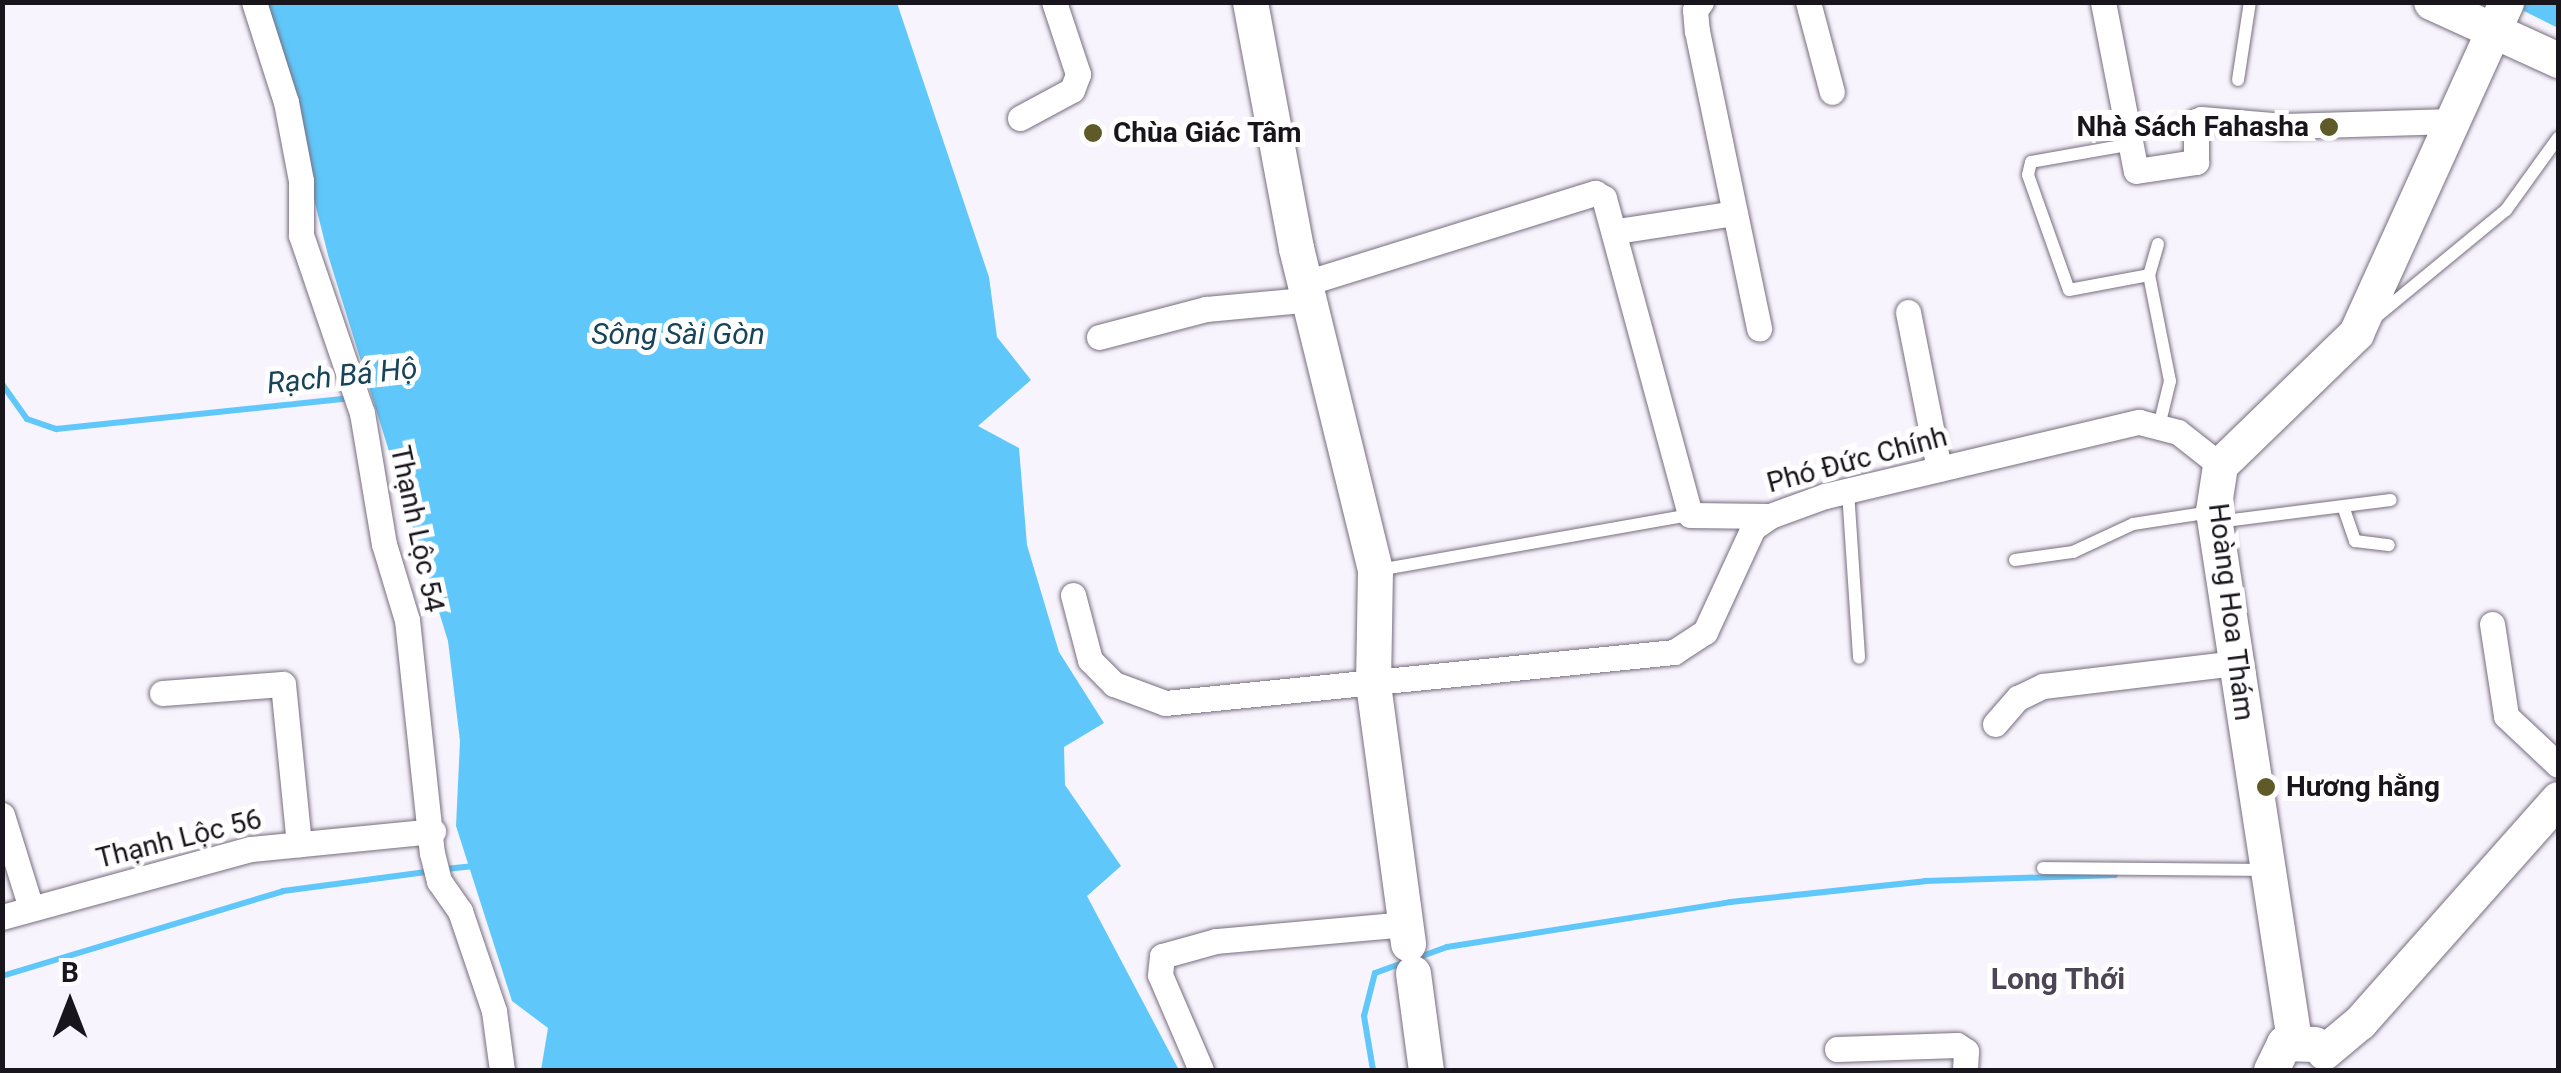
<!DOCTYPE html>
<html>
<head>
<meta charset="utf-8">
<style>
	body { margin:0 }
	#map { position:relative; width:2561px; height:1073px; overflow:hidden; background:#f8f4fd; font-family:Roboto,sans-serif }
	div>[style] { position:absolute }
	.water>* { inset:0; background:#60c7fa }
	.stream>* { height:6px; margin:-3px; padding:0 3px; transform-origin:3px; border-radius:3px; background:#60c7fa }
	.roads { filter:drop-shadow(0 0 2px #766d7f) drop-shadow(0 0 2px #766d7f) }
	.lane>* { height:12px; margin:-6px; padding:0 6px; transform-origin:6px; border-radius:6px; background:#fff }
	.street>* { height:25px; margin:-12.5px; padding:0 12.5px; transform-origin:12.5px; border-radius:12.5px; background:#fff }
	.secondary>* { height:35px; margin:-17.5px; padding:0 17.5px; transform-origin:17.5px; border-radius:17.5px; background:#fff }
	.dots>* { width:28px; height:28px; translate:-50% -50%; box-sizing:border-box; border:5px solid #fff; border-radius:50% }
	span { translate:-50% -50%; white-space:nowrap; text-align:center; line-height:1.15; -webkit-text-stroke:10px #fff; paint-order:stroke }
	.poi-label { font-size:28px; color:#19151c; font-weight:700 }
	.right { translate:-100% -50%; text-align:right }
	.left { translate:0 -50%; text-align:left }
	.street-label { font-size:28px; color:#19151c }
	.water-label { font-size:30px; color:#184459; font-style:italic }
	.neighbourhood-label { font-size:30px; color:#4d4556; font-weight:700 }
	.frame { position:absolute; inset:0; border:5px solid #19151c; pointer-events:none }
	.north { position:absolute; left:20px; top:953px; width:100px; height:100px; -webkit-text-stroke:8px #fff; paint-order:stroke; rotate:0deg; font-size:28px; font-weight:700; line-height:40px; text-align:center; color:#19151c }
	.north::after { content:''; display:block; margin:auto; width:35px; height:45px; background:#19151c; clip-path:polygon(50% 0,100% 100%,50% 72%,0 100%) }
</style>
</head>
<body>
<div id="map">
	<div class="water">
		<i style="clip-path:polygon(265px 3px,897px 3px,989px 277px,997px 337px,1031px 380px,978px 426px,1019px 448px,1027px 545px,1059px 652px,1104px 723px,1064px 747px,1065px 785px,1121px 866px,1087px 896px,1179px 1070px,541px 1070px,548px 1028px,512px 1001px,456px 826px,460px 741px,448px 641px,328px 255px)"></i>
		<i style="clip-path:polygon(2508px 3px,2558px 3px,2558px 28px)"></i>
	</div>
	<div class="stream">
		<i style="left:2px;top:384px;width:43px;rotate:54.5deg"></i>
		<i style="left:27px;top:419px;width:31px;rotate:19deg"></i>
		<i style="left:56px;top:429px;width:295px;rotate:-6deg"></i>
		<i style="left:445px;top:869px;width:27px;rotate:-6deg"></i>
		<i style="left:1414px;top:959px;width:35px;rotate:-20deg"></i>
		<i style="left:1447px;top:947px;width:287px;rotate:-9deg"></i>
		<i style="left:1730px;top:902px;width:196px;rotate:-6.1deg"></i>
		<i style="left:1925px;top:881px;width:190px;rotate:-1.8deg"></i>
		<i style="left:2px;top:976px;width:294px;rotate:-16.8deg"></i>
		<i style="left:283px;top:891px;width:150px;rotate:-7.6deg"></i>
		<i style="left:1373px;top:1070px;width:55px;rotate:-99.5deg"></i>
		<i style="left:1364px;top:1016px;width:44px;rotate:-75.7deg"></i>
		<i style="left:1375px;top:973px;width:30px;rotate:-20deg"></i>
	</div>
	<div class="roads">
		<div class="lane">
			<i style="left:2238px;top:80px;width:79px;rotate:-81.3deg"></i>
			<i style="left:2127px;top:145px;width:97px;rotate:170deg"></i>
			<i style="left:2031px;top:162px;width:13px;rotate:103deg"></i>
			<i style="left:2028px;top:175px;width:122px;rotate:70.4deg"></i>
			<i style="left:2069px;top:290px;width:81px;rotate:-10.6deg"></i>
			<i style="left:2158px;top:244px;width:32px;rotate:106deg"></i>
			<i style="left:2149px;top:275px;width:108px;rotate:78.8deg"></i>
			<i style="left:2170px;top:381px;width:42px;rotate:103.7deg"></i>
			<i style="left:2376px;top:317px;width:168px;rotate:-39.5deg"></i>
			<i style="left:2506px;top:210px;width:89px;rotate:-54.2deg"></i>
			<i style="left:1848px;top:491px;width:167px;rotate:86.2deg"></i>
			<i style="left:2344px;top:509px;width:34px;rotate:71deg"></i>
			<i style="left:2355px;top:541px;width:34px;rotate:7deg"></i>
			<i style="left:2217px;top:522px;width:175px;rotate:-7.2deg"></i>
			<i style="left:2015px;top:560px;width:59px;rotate:-7.9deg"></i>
			<i style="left:2073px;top:552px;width:66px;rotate:-25deg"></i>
			<i style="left:2133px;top:524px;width:79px;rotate:-8.7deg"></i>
			<i style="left:1378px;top:570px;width:317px;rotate:-10deg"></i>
			<i style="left:2043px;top:868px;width:222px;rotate:0.5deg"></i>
		</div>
		<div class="street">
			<i style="left:254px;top:2px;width:105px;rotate:72.3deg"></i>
			<i style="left:286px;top:102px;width:80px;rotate:79.2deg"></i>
			<i style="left:301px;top:181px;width:54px;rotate:90deg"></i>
			<i style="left:301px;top:235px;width:188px;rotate:71.1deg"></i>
			<i style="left:362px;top:413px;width:133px;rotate:80.5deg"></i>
			<i style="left:384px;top:544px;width:79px;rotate:73.2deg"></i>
			<i style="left:407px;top:620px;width:234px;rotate:83.9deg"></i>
			<i style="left:432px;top:853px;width:29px;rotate:76deg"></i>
			<i style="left:439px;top:881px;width:37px;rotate:55deg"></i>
			<i style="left:460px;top:911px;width:106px;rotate:71.2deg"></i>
			<i style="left:494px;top:1011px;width:60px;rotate:82.3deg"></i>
			<i style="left:1701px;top:2px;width:10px;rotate:127deg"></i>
			<i style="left:1695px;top:10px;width:21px;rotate:85deg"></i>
			<i style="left:1697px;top:31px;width:304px;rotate:78.2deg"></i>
			<i style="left:1808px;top:2px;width:93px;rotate:75.1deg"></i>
			<i style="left:2103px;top:2px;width:172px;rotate:79deg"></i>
			<i style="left:2136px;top:171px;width:61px;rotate:-8.5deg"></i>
			<i style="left:2196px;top:162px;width:41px;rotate:-90deg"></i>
			<i style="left:2196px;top:121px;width:5px;rotate:-22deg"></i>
			<i style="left:2201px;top:119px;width:83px;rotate:4.8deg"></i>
			<i style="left:2284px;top:126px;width:169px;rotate:-1.7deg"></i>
			<i style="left:1020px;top:118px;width:59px;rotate:-28.3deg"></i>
			<i style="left:1072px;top:90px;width:17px;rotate:-69deg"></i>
			<i style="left:1078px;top:74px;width:76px;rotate:-108.4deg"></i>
			<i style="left:1617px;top:231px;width:119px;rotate:-8.7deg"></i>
			<i style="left:1309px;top:282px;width:300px;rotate:-17.3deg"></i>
			<i style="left:1595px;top:193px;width:10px;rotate:29deg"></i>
			<i style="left:1604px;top:198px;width:328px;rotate:74.8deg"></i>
			<i style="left:1690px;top:515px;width:80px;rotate:0.7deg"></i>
			<i style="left:1770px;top:516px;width:59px;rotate:-20deg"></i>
			<i style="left:1825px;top:496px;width:323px;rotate:-13.3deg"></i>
			<i style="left:2139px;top:422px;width:40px;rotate:14.4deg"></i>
			<i style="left:2178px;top:432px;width:53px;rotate:38.2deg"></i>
			<i style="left:1908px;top:312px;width:160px;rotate:78.8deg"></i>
			<i style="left:1099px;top:337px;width:111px;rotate:-14.7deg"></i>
			<i style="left:1206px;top:309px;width:107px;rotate:-5.3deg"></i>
			<i style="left:1073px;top:595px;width:67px;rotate:75.3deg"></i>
			<i style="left:1090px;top:660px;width:34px;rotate:45deg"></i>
			<i style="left:1114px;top:684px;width:54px;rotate:20.4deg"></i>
			<i style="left:1165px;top:703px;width:512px;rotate:-5.72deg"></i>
			<i style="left:1674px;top:652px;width:37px;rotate:-33deg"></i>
			<i style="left:1705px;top:632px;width:115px;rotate:-65.2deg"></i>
			<i style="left:1753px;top:528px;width:21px;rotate:-35deg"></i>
			<i style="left:2492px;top:624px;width:93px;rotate:81.3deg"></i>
			<i style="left:2506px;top:716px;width:71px;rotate:43.3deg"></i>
			<i style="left:162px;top:693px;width:121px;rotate:-4.3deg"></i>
			<i style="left:283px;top:684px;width:161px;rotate:84.3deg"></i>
			<i style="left:1995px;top:724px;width:35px;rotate:-49deg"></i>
			<i style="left:2018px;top:698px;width:28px;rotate:-26deg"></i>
			<i style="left:2043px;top:686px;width:193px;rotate:-6.8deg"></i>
			<i style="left:2px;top:815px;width:97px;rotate:72.7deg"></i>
			<i style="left:2px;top:917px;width:258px;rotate:-15.3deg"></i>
			<i style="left:251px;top:849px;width:183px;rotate:-5.6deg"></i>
			<i style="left:1837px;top:1049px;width:120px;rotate:-1.9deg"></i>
			<i style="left:1957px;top:1045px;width:11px;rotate:34deg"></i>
			<i style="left:1966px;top:1051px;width:19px;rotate:93deg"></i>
			<i style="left:1201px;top:1070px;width:103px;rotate:-113.3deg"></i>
			<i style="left:1160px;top:975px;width:19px;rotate:-84deg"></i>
			<i style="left:1162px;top:956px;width:56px;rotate:-15.5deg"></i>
			<i style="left:1216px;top:941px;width:190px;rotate:-5.1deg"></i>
		</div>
		<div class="secondary">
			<i style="left:1250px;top:2px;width:250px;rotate:79.4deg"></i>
			<i style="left:1296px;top:248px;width:332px;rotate:76.2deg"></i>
			<i style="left:1375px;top:570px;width:114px;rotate:91deg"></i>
			<i style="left:1373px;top:684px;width:262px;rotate:82.3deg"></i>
			<i style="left:2431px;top:2px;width:140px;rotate:24.5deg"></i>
			<i style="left:1413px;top:973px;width:98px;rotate:82.4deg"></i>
			<i style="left:2294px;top:1040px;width:535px;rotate:-98.71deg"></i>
			<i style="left:2213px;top:511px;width:47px;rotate:-81.3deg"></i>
			<i style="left:2220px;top:465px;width:190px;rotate:-44.1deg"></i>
			<i style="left:2356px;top:333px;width:363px;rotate:-65.6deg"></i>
			<i style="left:2324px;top:1052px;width:47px;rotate:-39.8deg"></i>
			<i style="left:2360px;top:1022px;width:298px;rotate:-48.4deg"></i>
			<i style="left:2271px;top:1070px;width:30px;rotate:-64deg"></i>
			<i style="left:2284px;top:1043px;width:31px;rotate:2deg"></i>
		</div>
	</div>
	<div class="dots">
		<i style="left:2329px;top:127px;background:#5e5b28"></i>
		<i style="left:1093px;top:133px;background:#5e5b28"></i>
		<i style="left:2266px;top:787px;background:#5e5b28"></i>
	</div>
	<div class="poi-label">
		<span class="right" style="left:2309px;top:127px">Nhà Sách Fahasha</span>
		<span class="left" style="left:1113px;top:133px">Chùa Giác Tâm</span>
		<span class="left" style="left:2286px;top:787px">Hương hằng</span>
	</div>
	<div class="street-label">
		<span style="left:1857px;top:460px;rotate:-15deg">Phó Đức Chính</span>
		<span style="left:417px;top:529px;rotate:78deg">Thạnh Lộc 54</span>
		<span style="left:2231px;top:612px;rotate:83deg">Hoàng Hoa Thám</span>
		<span style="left:179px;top:839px;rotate:-14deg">Thạnh Lộc 56</span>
	</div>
	<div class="water-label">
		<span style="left:678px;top:334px">Sông Sài Gòn</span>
		<span style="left:342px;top:376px;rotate:-6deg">Rạch Bá Hộ</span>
	</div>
	<div class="neighbourhood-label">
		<span style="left:2058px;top:979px">Long Thới</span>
	</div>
	<div class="frame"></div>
	<div class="north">B</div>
</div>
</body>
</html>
